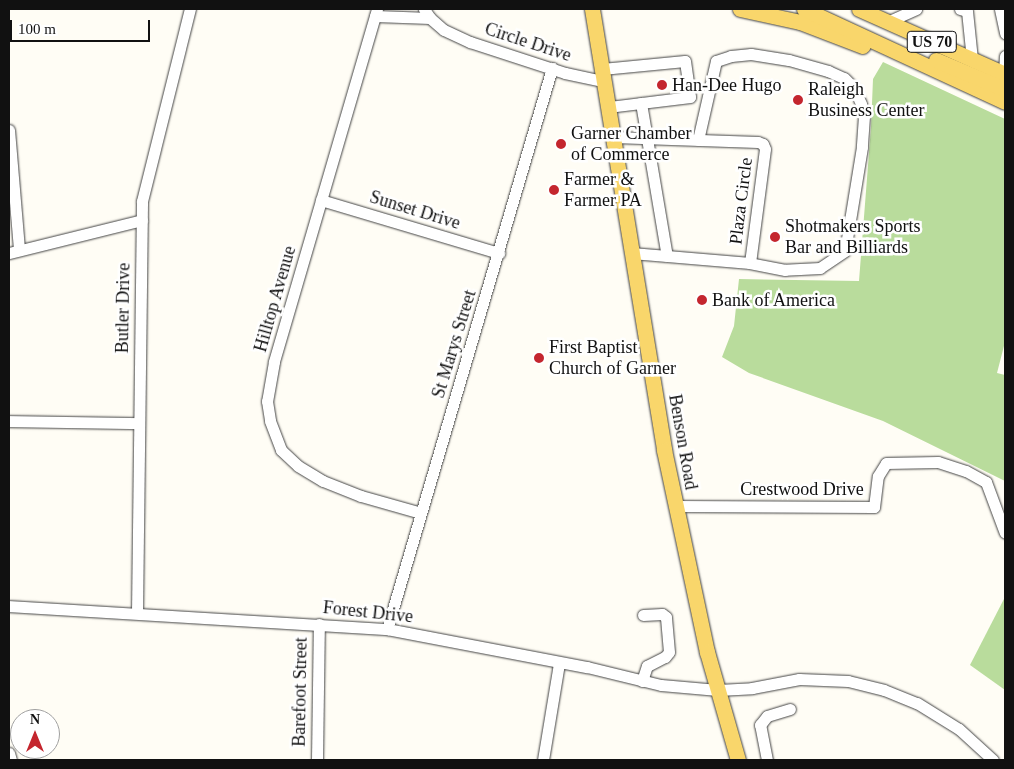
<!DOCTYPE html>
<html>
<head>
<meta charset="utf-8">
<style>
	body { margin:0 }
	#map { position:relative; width:1014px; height:769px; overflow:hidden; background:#fffdf5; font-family:"Times New Roman",serif }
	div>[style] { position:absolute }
	.forest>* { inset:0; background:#b9dc9c }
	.roads { filter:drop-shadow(0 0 1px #444) drop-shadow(0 0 1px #444) }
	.minor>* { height:11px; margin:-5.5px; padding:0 5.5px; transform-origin:5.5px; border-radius:5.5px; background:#fff }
	.major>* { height:15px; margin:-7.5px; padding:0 7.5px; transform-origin:7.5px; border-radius:7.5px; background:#f9d66b }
	.dots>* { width:14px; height:14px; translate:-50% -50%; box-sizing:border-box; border:2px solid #fff; border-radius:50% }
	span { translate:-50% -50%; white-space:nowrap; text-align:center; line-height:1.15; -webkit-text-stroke:5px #fff; paint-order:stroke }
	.shield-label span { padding:1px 4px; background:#fff; border:1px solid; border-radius:4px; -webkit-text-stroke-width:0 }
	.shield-label { font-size:16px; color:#111; font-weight:700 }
	.street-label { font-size:18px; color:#111 }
	.poi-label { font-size:18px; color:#111 }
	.left { translate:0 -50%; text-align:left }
	.frame { position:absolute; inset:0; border:10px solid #111; pointer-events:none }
	.north { position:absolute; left:10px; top:709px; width:50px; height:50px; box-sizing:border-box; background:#fff; border:1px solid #a0a0a0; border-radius:50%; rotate:0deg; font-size:14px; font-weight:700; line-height:20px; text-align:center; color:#111 }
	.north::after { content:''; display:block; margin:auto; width:18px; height:22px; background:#c4262e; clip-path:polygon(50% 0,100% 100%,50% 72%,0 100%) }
	.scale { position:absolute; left:10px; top:20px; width:140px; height:22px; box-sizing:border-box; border:2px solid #111; border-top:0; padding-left:6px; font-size:15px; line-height:18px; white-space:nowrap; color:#111; -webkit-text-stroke:4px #fff; paint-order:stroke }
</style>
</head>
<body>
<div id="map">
	<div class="forest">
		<i style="clip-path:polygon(883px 62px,1005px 119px,1005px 342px,997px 373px,1005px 375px,1005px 481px,883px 421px,749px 373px,722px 357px,734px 326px,739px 279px,859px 281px,871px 127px,873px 79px)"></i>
		<i style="clip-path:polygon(1005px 597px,1005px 690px,970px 665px)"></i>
	</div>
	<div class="roads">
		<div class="minor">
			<i style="left:377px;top:9px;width:368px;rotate:106.3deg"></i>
			<i style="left:274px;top:362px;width:40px;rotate:100deg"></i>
			<i style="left:267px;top:401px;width:20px;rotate:81deg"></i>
			<i style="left:270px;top:421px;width:31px;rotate:69deg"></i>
			<i style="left:281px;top:450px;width:23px;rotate:43deg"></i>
			<i style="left:298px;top:466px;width:29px;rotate:31deg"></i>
			<i style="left:323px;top:481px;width:41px;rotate:21.5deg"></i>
			<i style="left:361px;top:496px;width:62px;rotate:15.8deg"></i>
			<i style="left:424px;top:9px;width:11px;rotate:56deg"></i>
			<i style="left:430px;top:18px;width:18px;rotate:41deg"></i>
			<i style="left:444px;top:30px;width:29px;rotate:25deg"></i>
			<i style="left:470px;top:42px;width:100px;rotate:18.1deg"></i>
			<i style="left:565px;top:73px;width:40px;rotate:12deg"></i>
			<i style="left:960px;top:9px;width:7px;rotate:16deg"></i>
			<i style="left:967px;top:11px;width:48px;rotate:84.1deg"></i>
			<i style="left:1000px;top:9px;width:25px;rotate:78deg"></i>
			<i style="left:375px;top:16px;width:55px;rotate:2.1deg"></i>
			<i style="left:887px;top:22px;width:32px;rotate:-24deg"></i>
			<i style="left:602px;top:69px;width:83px;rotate:-5.5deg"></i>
			<i style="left:685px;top:61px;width:36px;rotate:82deg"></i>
			<i style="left:690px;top:97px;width:83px;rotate:173deg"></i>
			<i style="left:1004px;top:74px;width:18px;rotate:-87deg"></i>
			<i style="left:641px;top:103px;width:155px;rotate:80.4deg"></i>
			<i style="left:9px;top:130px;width:120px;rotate:85.2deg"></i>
			<i style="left:613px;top:137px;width:145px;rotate:2deg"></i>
			<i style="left:758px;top:142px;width:5px;rotate:22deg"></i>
			<i style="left:763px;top:144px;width:5px;rotate:68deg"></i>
			<i style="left:765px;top:149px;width:115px;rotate:97.5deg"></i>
			<i style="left:750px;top:263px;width:119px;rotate:-175.2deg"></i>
			<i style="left:698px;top:140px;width:81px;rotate:-77.2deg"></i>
			<i style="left:716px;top:61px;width:16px;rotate:-18deg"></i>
			<i style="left:731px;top:56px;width:20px;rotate:-6deg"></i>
			<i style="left:751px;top:54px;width:38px;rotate:9deg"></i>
			<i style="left:789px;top:60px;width:41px;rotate:15.8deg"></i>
			<i style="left:828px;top:71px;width:17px;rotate:24deg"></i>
			<i style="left:844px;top:78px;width:14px;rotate:45deg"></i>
			<i style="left:854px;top:88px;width:17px;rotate:66deg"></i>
			<i style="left:861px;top:104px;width:12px;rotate:76deg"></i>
			<i style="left:864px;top:116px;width:31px;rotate:94deg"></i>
			<i style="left:862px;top:147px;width:105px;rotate:99.3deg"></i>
			<i style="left:845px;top:251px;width:30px;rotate:146deg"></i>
			<i style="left:820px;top:268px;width:35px;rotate:177deg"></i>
			<i style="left:785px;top:270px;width:36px;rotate:-169deg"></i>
			<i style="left:321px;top:200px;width:186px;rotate:16.6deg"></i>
			<i style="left:9px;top:253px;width:137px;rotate:-13.9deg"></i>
			<i style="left:9px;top:421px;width:130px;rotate:0.9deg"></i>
			<i style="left:676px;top:506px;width:198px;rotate:0.3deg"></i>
			<i style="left:874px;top:507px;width:31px;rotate:-83deg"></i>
			<i style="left:878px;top:476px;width:15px;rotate:-58deg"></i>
			<i style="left:886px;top:463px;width:52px;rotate:-1.1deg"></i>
			<i style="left:938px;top:462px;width:29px;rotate:18deg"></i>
			<i style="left:966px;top:471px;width:23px;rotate:29deg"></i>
			<i style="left:986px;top:482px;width:54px;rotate:69.6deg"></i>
			<i style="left:9px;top:606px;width:379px;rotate:3.5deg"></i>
			<i style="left:387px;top:629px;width:204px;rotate:10.8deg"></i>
			<i style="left:587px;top:667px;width:76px;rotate:13.7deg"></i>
			<i style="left:661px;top:685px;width:57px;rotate:5deg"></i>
			<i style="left:718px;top:690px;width:34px;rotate:-3deg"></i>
			<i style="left:752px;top:688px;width:48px;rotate:-10.8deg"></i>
			<i style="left:799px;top:679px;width:49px;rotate:2.3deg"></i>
			<i style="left:848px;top:681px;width:37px;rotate:14deg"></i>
			<i style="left:884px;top:690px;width:35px;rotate:22deg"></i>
			<i style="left:917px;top:703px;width:49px;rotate:31.8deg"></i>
			<i style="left:959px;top:729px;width:46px;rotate:42.4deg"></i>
			<i style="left:137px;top:613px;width:412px;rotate:-89.3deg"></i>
			<i style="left:142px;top:201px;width:198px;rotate:-76deg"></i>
			<i style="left:387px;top:629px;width:585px;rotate:-73.61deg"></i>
			<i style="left:642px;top:681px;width:16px;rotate:-72deg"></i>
			<i style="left:647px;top:666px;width:20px;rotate:-27deg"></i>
			<i style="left:665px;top:657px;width:6px;rotate:-51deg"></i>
			<i style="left:669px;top:652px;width:35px;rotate:-95deg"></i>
			<i style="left:666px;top:617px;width:5px;rotate:-143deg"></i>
			<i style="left:662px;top:614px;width:19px;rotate:177deg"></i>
			<i style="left:9px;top:753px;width:7px;rotate:74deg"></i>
			<i style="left:317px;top:760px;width:136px;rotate:-89.2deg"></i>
			<i style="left:543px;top:760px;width:98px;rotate:-80.6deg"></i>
			<i style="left:767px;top:760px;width:36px;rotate:-101deg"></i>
			<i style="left:760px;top:725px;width:11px;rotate:-52deg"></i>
			<i style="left:767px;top:716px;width:24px;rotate:-17deg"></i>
		</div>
		<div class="major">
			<i style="left:592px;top:9px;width:447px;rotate:80.7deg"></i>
			<i style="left:664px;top:450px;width:207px;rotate:78deg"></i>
			<i style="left:707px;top:652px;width:112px;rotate:74deg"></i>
			<i style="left:740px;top:9px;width:61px;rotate:12.2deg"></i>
			<i style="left:800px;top:22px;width:67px;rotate:20.9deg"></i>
			<i style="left:804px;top:9px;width:221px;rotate:24.8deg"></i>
			<i style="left:859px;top:9px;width:160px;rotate:24deg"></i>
			<i style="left:936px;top:60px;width:75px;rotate:22.8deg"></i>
		</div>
	</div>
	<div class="dots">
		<i style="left:662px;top:85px;background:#c4262e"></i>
		<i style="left:798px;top:100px;background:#c4262e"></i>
		<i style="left:561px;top:144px;background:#c4262e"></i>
		<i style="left:554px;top:190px;background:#c4262e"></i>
		<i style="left:775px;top:237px;background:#c4262e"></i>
		<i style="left:702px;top:300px;background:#c4262e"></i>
		<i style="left:539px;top:358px;background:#c4262e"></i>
	</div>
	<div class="shield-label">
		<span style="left:932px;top:42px">US 70</span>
	</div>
	<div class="street-label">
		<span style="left:528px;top:42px;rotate:18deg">Circle Drive</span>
		<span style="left:741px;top:201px;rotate:-83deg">Plaza Circle</span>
		<span style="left:415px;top:210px;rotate:17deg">Sunset Drive</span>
		<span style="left:275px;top:299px;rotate:-74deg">Hilltop Avenue</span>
		<span style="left:123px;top:308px;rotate:-89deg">Butler Drive</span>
		<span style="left:454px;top:344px;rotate:-73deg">St Marys Street</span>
		<span style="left:683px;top:442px;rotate:80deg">Benson Road</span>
		<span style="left:802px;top:489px">Crestwood Drive</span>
		<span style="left:368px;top:612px;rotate:6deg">Forest Drive</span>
		<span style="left:300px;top:692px;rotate:-89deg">Barefoot Street</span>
	</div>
	<div class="poi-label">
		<span class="left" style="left:672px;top:85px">Han-Dee Hugo</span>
		<span class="left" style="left:808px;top:100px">Raleigh<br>Business Center</span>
		<span class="left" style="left:571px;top:144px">Garner Chamber<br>of Commerce</span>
		<span class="left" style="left:564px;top:190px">Farmer &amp;<br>Farmer PA</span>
		<span class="left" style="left:785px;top:237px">Shotmakers Sports<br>Bar and Billiards</span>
		<span class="left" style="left:712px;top:300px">Bank of America</span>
		<span class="left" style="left:549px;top:358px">First Baptist<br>Church of Garner</span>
	</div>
	<div class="frame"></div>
	<div class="north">N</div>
	<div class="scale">100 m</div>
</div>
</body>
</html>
